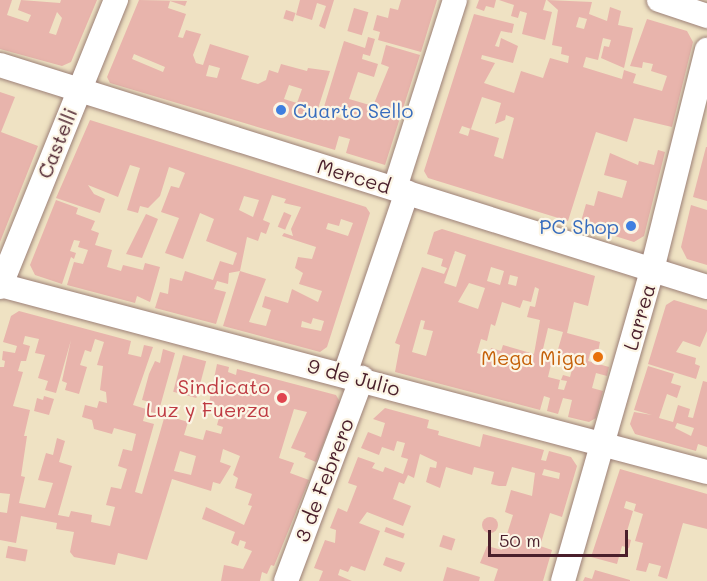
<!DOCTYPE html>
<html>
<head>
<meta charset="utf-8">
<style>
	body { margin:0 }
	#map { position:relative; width:707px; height:581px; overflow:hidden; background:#efe2c3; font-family:Mali,sans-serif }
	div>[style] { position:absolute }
	.building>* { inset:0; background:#e8b4ac; transform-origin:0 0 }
	.round { border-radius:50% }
	.roads { filter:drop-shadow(0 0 2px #9c8077) drop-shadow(0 0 2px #9c8077) }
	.minor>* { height:24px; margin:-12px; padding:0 12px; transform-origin:12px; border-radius:12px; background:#fff }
	.dots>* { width:16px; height:16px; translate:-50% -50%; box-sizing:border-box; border:3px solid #fcf5e5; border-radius:50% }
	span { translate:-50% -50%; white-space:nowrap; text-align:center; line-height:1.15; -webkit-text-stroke:4.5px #fcf5e5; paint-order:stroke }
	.shop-label { font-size:20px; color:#366cbe }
	.left { translate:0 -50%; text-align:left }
	.right { translate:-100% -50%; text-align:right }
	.street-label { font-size:20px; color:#4a1f2b }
	.food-label { font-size:20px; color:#c56008 }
	.health-label { font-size:20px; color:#be3a42 }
	.scale { position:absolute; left:488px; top:530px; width:140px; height:27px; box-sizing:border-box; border:3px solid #4a1f2b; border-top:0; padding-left:8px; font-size:18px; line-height:21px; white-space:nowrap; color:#4a1f2b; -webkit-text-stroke:4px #fcf5e5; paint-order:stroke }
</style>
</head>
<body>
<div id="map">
	<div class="building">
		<i style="clip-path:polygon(evenodd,0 0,12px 0,7px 15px,28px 22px,31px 15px,18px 10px,21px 0,60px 3px,61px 0,97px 0,71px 62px,62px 66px,0 49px,0 0,57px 12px,62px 18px,56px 35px,49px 33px,57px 12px)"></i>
		<i style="clip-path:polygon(evenodd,139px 0,187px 1px,185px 6px,170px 1px,168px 8px,186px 14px,178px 37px,183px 38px,186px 30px,201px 34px,193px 55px,196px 63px,203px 65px,210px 44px,249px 56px,241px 79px,258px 84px,266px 80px,269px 70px,278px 73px,281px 64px,307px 71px,308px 68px,330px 71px,315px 118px,320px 120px,344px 41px,365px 48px,368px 37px,375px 39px,370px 56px,363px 54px,362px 59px,378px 64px,374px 77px,358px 72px,349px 99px,373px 106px,389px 67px,381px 64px,386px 45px,420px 55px,385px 165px,346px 153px,350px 139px,339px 136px,335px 150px,110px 83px,107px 77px,139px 0,134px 54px,165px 67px,163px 72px,132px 59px,134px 54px,139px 0,209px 65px,220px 68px,217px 78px,206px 76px,209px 65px,139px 0,289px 85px,302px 89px,297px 103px,284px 99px,289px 85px,139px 0,336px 108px,346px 111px,343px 119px,334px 116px,336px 108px)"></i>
		<i style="clip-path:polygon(300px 0,334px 0,325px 29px,319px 26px,326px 6px,317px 3px,312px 20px,296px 15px)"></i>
		<i style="clip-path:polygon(401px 0,437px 0,421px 52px,378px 40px,380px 32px,373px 30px,377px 15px,388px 18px,390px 8px,398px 10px)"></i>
		<i style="clip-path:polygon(479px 0,496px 0,494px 8px,486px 6px,484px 11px,476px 8px)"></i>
		<i style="clip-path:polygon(499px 0,546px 0,543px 10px,552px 12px,545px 40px,522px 34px,527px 13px,520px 11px,518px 18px,511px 16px,514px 5px)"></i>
		<i style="clip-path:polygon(evenodd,547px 0,592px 2px,589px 14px,607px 21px,610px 7px,621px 11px,618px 25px,633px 28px,624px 68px,601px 58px,604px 46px,609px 47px,611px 40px,603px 38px,598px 60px,586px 57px,583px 67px,622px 79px,624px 70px,636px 74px,633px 83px,662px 91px,667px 76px,651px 71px,653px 64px,643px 62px,642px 68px,630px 66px,647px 19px,687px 31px,693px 42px,672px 127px,634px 118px,627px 142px,596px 132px,568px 221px,428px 178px,424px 171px,474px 14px,514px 24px,512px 33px,501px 31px,495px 46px,499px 47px,501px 38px,518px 46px,513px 63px,482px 55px,481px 59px,495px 63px,484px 83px,514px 93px,521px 71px,543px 78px,550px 58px,568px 63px,569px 56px,561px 54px,562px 47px,552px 45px,558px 10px,547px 0,579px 17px,587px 19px,584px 29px,576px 27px,579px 17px,547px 0,482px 97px,501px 103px,495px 124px,505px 120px,506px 115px,514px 118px,503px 159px,494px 156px,499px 138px,470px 129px,468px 136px,459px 133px,462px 126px,471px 129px,482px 97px)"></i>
		<i style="left:354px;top:8px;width:15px;height:24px;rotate:16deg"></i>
		<i style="left:286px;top:10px;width:10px;height:9px;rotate:17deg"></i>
		<i style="clip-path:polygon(0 92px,15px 97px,1px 132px,38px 146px,0 242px)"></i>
		<i style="clip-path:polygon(evenodd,90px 120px,366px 207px,370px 213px,327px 347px,320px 352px,223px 326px,240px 271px,266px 279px,249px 322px,266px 326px,271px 310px,262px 307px,265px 296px,288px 303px,292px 289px,318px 302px,322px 291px,299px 284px,303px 273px,295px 268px,298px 257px,312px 259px,316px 247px,282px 236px,284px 233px,293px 236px,291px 229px,301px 207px,284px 203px,286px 199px,272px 195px,263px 220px,270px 223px,266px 234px,261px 232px,258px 241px,247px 237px,240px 271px,229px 273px,228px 284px,217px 281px,214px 289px,226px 292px,216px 324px,155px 308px,160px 292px,168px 294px,170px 278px,182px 281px,185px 271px,213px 280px,220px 261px,233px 265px,237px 253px,206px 241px,214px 219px,200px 213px,183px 259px,165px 253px,179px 218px,161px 212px,171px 186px,179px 188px,185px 173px,178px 170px,169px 167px,160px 196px,148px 208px,140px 206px,138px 213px,127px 210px,140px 168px,130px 165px,118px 197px,88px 185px,94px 194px,105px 199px,100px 213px,56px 198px,90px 120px,244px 196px,259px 200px,253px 217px,239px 210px,244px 196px,90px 120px,341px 219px,353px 223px,348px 236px,326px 229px,328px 223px,339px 226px,341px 219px,90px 120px,313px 318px,324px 321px,321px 331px,301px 327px,302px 321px,311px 324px,313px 318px)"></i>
		<i style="clip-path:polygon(706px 147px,707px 147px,707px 201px,693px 197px)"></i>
		<i style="clip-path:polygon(658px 150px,665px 152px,644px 236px,634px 242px,580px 225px,586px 204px,594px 206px,598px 191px,622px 198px,627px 181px,604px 175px,610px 153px,638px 165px,639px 161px,654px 165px)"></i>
		<i style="clip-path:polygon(56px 200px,78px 208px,76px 214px,95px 221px,91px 230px,99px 233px,95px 245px,112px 250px,107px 267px,121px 271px,123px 265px,143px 270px,145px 263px,160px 267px,150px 302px,137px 296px,135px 303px,67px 285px,74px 262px,83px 264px,88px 250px,78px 247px,80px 241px,74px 240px,70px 251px,76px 253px,74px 259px,71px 257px,62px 284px,35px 275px,30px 265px)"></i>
		<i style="clip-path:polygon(691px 205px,707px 210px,707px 265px,687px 259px,681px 247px)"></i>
		<i style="left:284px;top:212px;width:8px;height:16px;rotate:23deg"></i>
		<i style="clip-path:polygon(146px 214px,158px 219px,142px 258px,126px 254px)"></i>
		<i style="clip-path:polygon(evenodd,442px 229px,595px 276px,588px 306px,574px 302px,567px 333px,600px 342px,598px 352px,591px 350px,588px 361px,609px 367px,607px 376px,596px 373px,592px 388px,603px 391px,596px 418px,589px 422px,568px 417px,572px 400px,563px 398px,558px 414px,547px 411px,550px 398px,544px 396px,540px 410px,395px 372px,400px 345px,395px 343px,422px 267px,444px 274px,447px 268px,441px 266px,443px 259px,427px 254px,434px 232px,442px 229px,455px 251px,466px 255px,456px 287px,444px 283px,455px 251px,442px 229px,491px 267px,504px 271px,500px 285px,487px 281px,491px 267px,442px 229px,510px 275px,518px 277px,516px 286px,508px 284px,510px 275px,442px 229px,469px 283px,485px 288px,478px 309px,458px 302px,469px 283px,442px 229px,535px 287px,539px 289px,535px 307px,530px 306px,527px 317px,540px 320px,534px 354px,503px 345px,501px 351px,491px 348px,489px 357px,477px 353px,481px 339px,487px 341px,491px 324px,495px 326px,502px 302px,520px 308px,523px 300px,531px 302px,535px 287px,442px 229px,421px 320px,425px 321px,423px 329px,433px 331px,426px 356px,412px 352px,421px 320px,442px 229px,548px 328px,563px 332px,557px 353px,575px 358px,570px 377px,563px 375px,561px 380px,567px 381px,564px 390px,558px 389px,560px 380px,548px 377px,554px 352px,543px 349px,548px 328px)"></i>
		<i style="clip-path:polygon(674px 300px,707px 310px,707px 331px,700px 347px,683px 341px,676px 352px,696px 358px,695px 364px,700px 366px,696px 379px,648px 364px,666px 305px)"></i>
		<i style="clip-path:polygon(evenodd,19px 311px,131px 341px,128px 354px,141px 357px,144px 345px,153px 347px,133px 405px,146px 409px,143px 421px,154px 424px,135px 492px,142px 494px,165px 415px,188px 422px,184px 435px,203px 440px,206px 430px,221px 434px,223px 427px,217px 425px,222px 407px,209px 403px,217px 364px,229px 367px,228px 372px,236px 375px,237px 369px,336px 395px,340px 402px,316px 462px,304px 457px,306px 453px,291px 448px,307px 412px,294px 409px,279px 458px,294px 463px,290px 473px,309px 480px,274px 566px,271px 565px,267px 574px,262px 572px,260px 581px,221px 581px,224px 565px,243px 569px,252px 551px,244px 548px,246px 542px,240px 540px,238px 546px,231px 543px,235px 532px,202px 519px,206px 507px,244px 525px,252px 506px,248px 505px,252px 494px,235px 488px,238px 478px,233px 475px,240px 456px,223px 449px,220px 462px,231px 466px,220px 484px,213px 482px,211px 491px,172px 479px,147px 560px,118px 553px,115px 565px,74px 557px,70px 552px,74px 532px,56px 529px,57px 523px,21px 516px,16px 543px,0 540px,0 512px,7px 513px,10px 494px,0 493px,0 367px,4px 367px,5px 361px,2px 360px,3px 351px,15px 353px,17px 346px,3px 342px,11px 316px,19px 311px,25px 336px,39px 339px,35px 353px,45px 355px,38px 378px,48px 381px,45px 390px,56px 393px,71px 340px,62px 381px,67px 383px,65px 390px,79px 394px,87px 367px,80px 365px,85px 350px,91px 352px,95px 339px,104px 342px,97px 365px,103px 366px,100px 390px,106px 392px,107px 403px,99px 401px,97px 408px,85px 405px,82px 417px,92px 420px,94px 429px,112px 434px,114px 428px,136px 434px,132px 451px,123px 449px,118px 466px,127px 469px,121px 489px,111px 487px,106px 505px,115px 507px,110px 526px,91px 522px,92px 515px,71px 511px,69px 517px,58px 515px,72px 466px,59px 462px,65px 441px,57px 438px,53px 455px,46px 453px,38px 480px,53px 483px,45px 508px,19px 503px,25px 477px,21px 476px,27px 436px,24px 436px,30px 410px,13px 406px,23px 372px,18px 371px,21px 361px,26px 361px,30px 346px,23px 344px,25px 336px,19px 311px,180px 451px,196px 456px,191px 475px,174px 471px,180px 451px)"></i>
		<i style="clip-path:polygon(163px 349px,175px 353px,158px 414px,148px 411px,150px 402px,142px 400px,149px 374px,155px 361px,160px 363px)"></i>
		<i style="left:183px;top:355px;width:24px;height:38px;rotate:15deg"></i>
		<i style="clip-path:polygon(evenodd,648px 366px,674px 374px,671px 383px,681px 386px,677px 398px,667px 394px,659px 418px,673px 422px,678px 405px,690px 409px,688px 417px,693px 418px,703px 381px,707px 382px,707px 447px,698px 444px,696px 451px,635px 434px,630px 424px,634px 412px,652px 415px,634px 410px,648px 366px,677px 423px,694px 428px,691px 436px,675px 428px,677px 423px)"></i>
		<i style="clip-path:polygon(44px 396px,54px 399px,49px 415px,34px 411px,37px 398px,43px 400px)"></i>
		<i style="clip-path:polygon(evenodd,385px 408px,429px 420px,427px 428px,439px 431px,438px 435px,480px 447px,483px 434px,544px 450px,541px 460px,546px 461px,549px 451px,571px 457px,577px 466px,562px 517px,550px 513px,540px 546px,552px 550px,543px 581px,494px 581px,498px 569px,480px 563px,487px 546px,502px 550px,513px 515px,505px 512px,511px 490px,532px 496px,535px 473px,512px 467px,506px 486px,499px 486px,491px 484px,494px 472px,474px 467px,472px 475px,446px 467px,440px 488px,426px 482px,430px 467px,436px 468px,437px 462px,420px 454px,414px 478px,408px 475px,404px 484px,399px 482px,393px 499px,411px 506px,403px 526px,367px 512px,359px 523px,380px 531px,365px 571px,351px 566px,348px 572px,340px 569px,338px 575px,352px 581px,319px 581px,323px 571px,314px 568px,325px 540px,335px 543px,336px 530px,330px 528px,338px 508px,347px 512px,357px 486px,348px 483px,358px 457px,375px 463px,372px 468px,383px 472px,385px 467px,403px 474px,408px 459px,401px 457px,405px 443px,397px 441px,394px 451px,382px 447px,379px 455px,361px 448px,368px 432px,381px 437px,385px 423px,373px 419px,385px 408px,544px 469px,560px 473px,559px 479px,542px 475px,544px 469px)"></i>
		<i style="clip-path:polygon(620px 469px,707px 494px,707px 529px,683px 523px,667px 579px,658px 576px,661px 566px,649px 563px,646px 572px,636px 570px,643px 543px,635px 541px,643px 514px,634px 511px,636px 504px,626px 501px,624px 508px,633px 511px,625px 538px,631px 540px,629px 548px,622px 546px,617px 564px,591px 557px)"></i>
		<i class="round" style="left:482px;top:517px;width:16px;height:16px"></i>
		<i style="left:386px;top:527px;width:20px;height:5px;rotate:20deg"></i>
		<i style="left:443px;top:535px;width:13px;height:12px;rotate:18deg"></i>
		<i style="left:8px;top:546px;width:20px;height:12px;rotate:11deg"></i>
		<i style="clip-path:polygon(386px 557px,405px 563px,401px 572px,383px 565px)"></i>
		<i style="clip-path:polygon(447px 567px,480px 577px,479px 581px,443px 581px)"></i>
		<i style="clip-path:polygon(595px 570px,630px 580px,630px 581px,583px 581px,585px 577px,592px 579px)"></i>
	</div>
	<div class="roads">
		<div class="minor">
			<i style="left:659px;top:0;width:51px;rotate:18.4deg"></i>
			<i style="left:0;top:65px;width:741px;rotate:17.43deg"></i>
			<i style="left:395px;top:188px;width:197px;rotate:-72.3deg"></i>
			<i style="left:0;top:285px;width:731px;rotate:14.82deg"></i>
			<i style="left:0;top:287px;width:310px;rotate:-68deg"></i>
			<i style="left:345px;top:374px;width:192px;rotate:-71.2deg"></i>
			<i style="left:286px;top:581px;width:217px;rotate:-69.5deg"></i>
			<i style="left:563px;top:581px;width:323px;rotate:-74deg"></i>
			<i style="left:652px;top:270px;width:227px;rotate:-76deg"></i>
		</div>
	</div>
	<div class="dots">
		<i style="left:281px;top:110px;background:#3f7fe0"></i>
		<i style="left:631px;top:226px;background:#3f7fe0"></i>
		<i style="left:598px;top:357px;background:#e8710a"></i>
		<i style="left:282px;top:398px;background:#e0444e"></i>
	</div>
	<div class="shop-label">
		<span class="left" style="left:293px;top:110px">Cuarto Sello</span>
		<span class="right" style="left:619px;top:226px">PC Shop</span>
	</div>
	<div class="street-label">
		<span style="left:57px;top:143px;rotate:-68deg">Castelli</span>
		<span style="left:354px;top:176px;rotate:17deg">Merced</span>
		<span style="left:639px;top:317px;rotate:-74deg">Larrea</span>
		<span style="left:354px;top:377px;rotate:15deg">9 de Julio</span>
		<span style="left:324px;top:480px;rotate:-69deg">3 de Febrero</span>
	</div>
	<div class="food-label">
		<span class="right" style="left:586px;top:357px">Mega Miga</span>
	</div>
	<div class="health-label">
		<span class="right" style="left:270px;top:398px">Sindicato<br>Luz y Fuerza</span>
	</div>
	<div class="scale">50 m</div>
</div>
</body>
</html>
